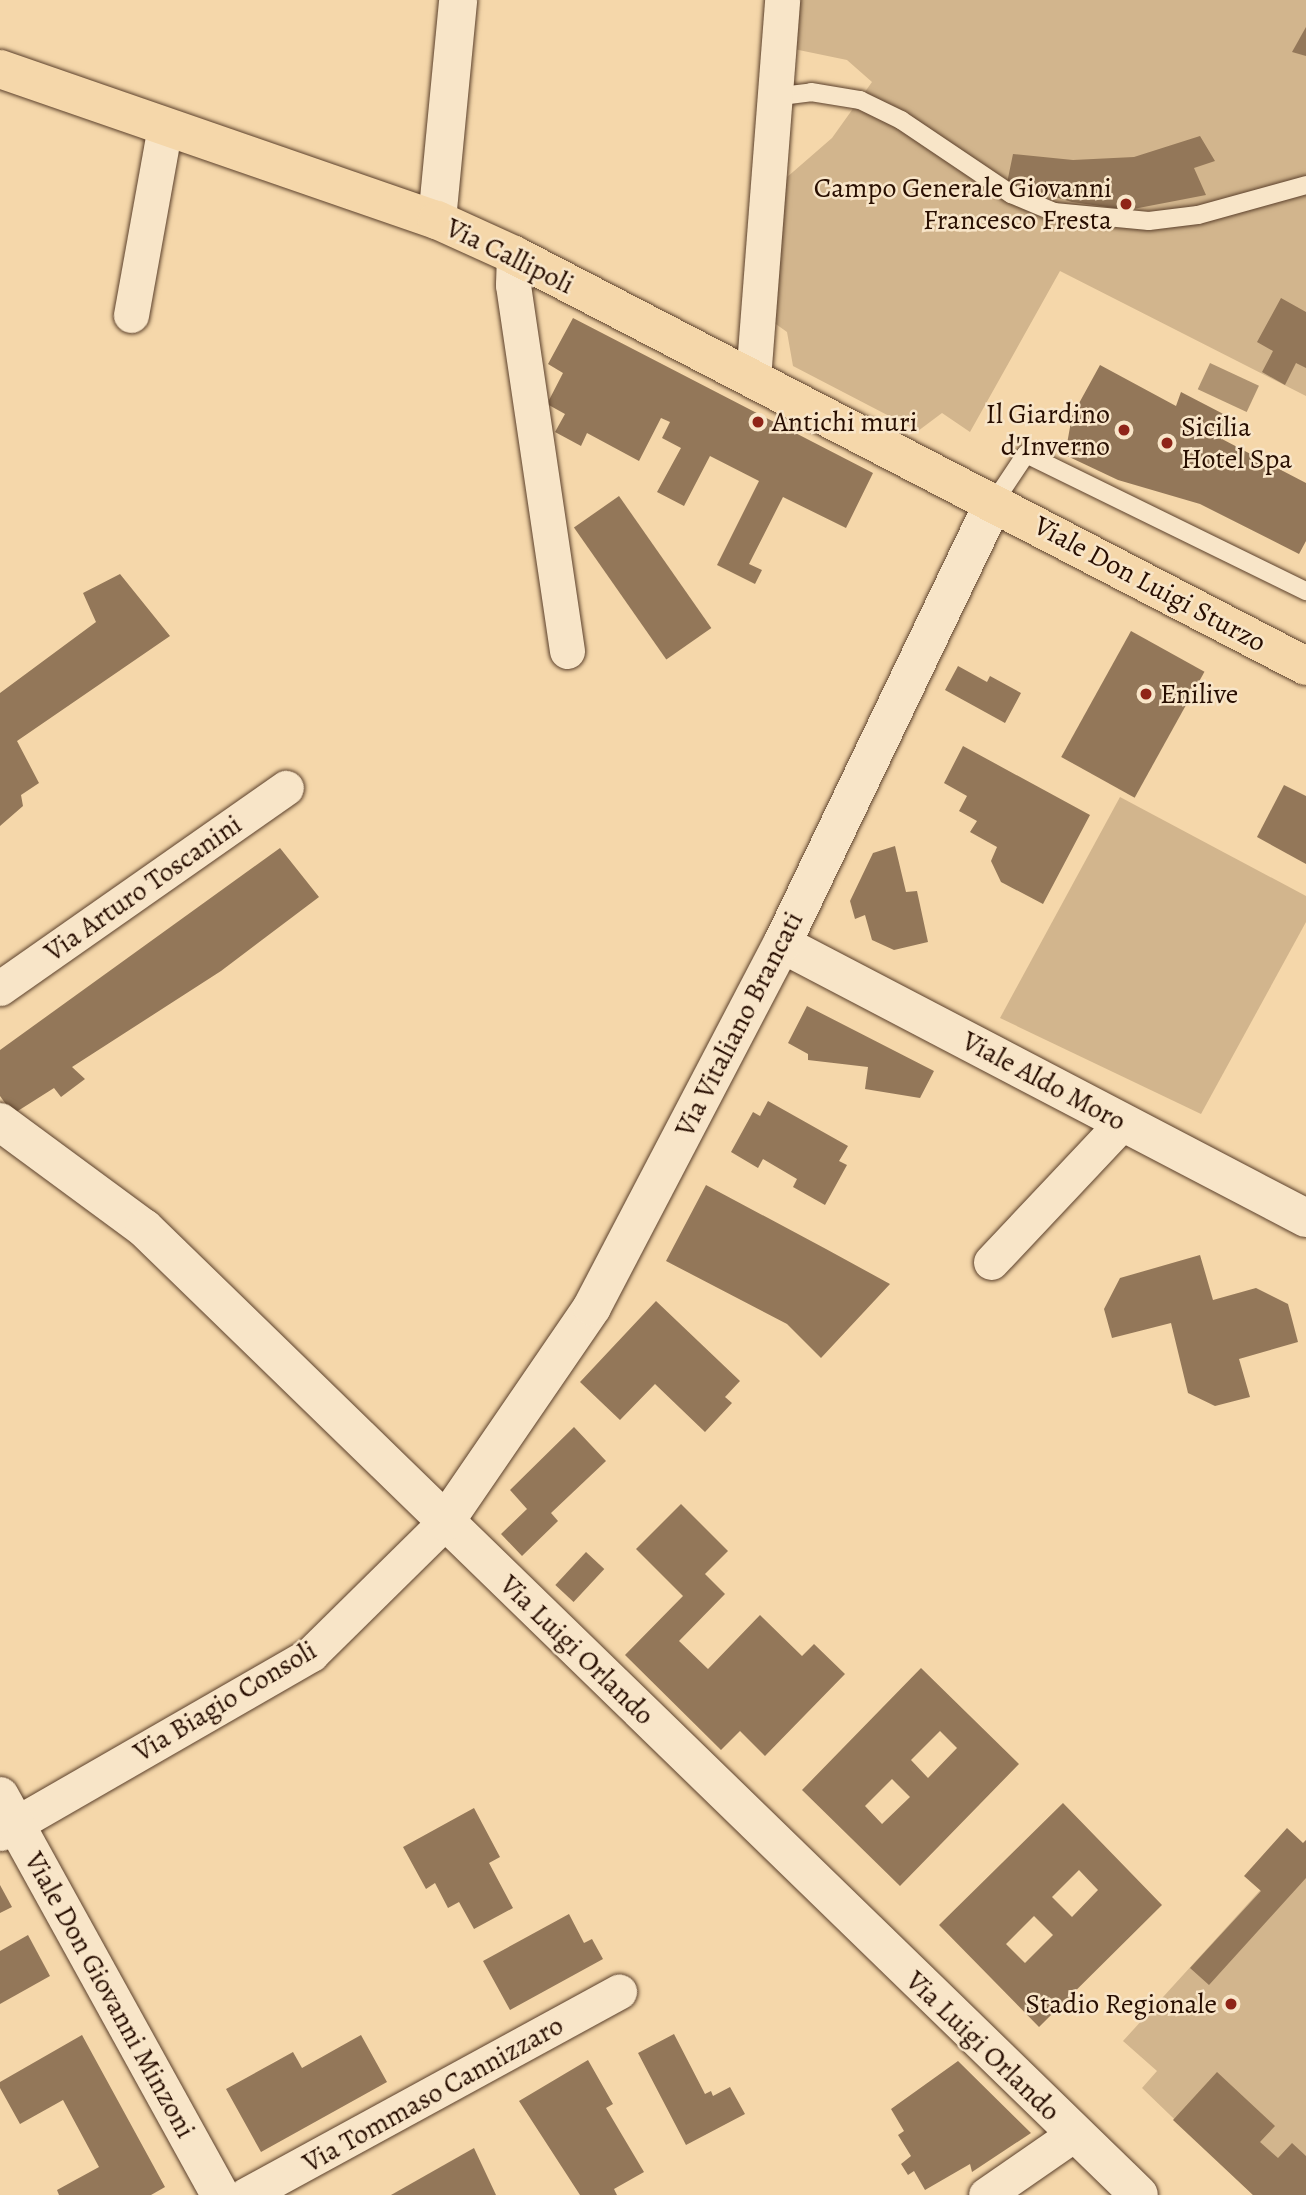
<!DOCTYPE html>
<html>
<head>
<meta charset="utf-8">
<style>
	body { margin:0 }
	#map { position:relative; width:1306px; height:2195px; overflow:hidden; background:#f5d7aa; font-family:Alegreya,serif }
	div>[style] { position:absolute }
	.green>* { inset:0; background:#d2b58d }
	.water>* { inset:0; background:#af9371; transform-origin:0 0 }
	.building>* { inset:0; background:#937759; transform-origin:0 0 }
	.roads { filter:drop-shadow(0 0 2px #5b402b) drop-shadow(0 0 2px #5b402b) }
	.lane>* { height:18px; margin:-9px; padding:0 9px; transform-origin:9px; border-radius:9px; background:#f8e5c8 }
	.street>* { height:35px; margin:-17.5px; padding:0 17.5px; transform-origin:17.5px; border-radius:17.5px; background:#f8e5c8 }
	.secondary>* { height:38px; margin:-19px; padding:0 19px; transform-origin:19px; border-radius:19px; background:#f8e5c8 }
	.primary>* { height:38px; margin:-19px; padding:0 19px; transform-origin:19px; border-radius:19px; background:#f5d7aa }
	.dots>* { width:19px; height:19px; translate:-50% -50%; box-sizing:border-box; border:4px solid #f8e5c8; border-radius:50% }
	span { translate:-50% -50%; white-space:nowrap; text-align:center; line-height:1.15; -webkit-text-stroke:5px #f8e5c8; paint-order:stroke }
	.poi-label { font-size:28px; color:#280e01 }
	.right { translate:-100% -50%; text-align:right }
	.left { translate:0 -50%; text-align:left }
	.street-label { font-size:28px; color:#280e01 }
</style>
</head>
<body>
<div id="map">
	<div class="green">
		<i style="clip-path:polygon(795px 0,1306px 0,1306px 396px,1060px 271px,970px 432px,942px 413px,918px 431px,793px 366px,787px 332px,773px 322px,786px 178px,832px 138px,872px 82px,847px 60px,789px 48px)"></i>
		<i style="clip-path:polygon(1120px 797px,1306px 896px,1306px 922px,1201px 1114px,1000px 1018px)"></i>
		<i style="clip-path:polygon(1306px 1840px,1306px 2195px,1253px 2195px,1142px 2088px,1157px 2071px,1123px 2041px)"></i>
	</div>
	<div class="water">
		<i style="left:1210px;top:363px;width:54px;height:29px;rotate:25deg"></i>
	</div>
	<div class="building">
		<i style="clip-path:polygon(1306px 27px,1306px 56px,1292px 52px)"></i>
		<i style="clip-path:polygon(1200px 136px,1215px 161px,1194px 168px,1206px 195px,1128px 210px,1072px 202px,1007px 183px,1013px 154px,1073px 160px,1134px 157px)"></i>
		<i style="clip-path:polygon(1281px 298px,1306px 312px,1306px 368px,1296px 363px,1285px 385px,1262px 372px,1273px 351px,1257px 342px)"></i>
		<i style="clip-path:polygon(573px 318px,873px 473px,846px 528px,783px 497px,749px 564px,762px 570px,755px 584px,717px 565px,759px 481px,710px 456px,684px 506px,657px 492px,681px 448px,662px 438px,670px 422px,661px 418px,639px 461px,587px 433px,581px 446px,555px 432px,565px 414px,547px 404px,563px 373px,548px 364px)"></i>
		<i style="clip-path:polygon(1100px 365px,1176px 406px,1181px 392px,1233px 419px,1222px 439px,1306px 483px,1306px 541px,1299px 554px,1200px 504px,1118px 480px,1065px 455px,1072px 416px)"></i>
		<i style="left:619px;top:496px;width:161px;height:55px;rotate:55deg"></i>
		<i style="clip-path:polygon(120px 574px,170px 636px,17px 741px,39px 783px,21px 795px,23px 806px,0 826px,0 693px,96px 622px,83px 593px)"></i>
		<i style="left:1131px;top:631px;width:84px;height:144px;rotate:29deg"></i>
		<i style="clip-path:polygon(958px 666px,987px 682px,990px 676px,1021px 693px,1005px 723px,945px 690px)"></i>
		<i style="clip-path:polygon(963px 746px,1090px 815px,1043px 904px,1001px 882px,991px 861px,997px 847px,970px 832px,977px 821px,959px 811px,967px 796px,944px 783px)"></i>
		<i style="clip-path:polygon(1284px 785px,1306px 796px,1306px 864px,1257px 837px)"></i>
		<i style="clip-path:polygon(895px 846px,906px 892px,917px 891px,928px 942px,894px 950px,872px 940px,865px 915px,855px 919px,850px 901px,873px 853px)"></i>
		<i style="clip-path:polygon(280px 848px,319px 897px,221px 971px,72px 1067px,85px 1079px,61px 1097px,54px 1088px,13px 1114px,0 1096px,0 1050px)"></i>
		<i style="clip-path:polygon(807px 1006px,934px 1071px,920px 1098px,865px 1089px,868px 1067px,808px 1060px,808px 1054px,788px 1043px)"></i>
		<i style="clip-path:polygon(768px 1101px,848px 1146px,839px 1161px,847px 1165px,825px 1205px,793px 1187px,797px 1179px,763px 1159px,758px 1168px,731px 1152px,753px 1112px,760px 1116px)"></i>
		<i style="clip-path:polygon(706px 1185px,826px 1249px,890px 1284px,821px 1358px,787px 1324px,666px 1261px)"></i>
		<i style="clip-path:polygon(1200px 1255px,1213px 1300px,1256px 1288px,1288px 1304px,1298px 1342px,1239px 1359px,1250px 1397px,1215px 1406px,1188px 1393px,1171px 1323px,1112px 1338px,1104px 1309px,1120px 1278px)"></i>
		<i style="clip-path:polygon(656px 1301px,740px 1381px,725px 1397px,732px 1403px,705px 1432px,655px 1384px,620px 1420px,580px 1382px)"></i>
		<i style="clip-path:polygon(574px 1427px,606px 1461px,551px 1513px,558px 1521px,522px 1556px,501px 1534px,527px 1509px,510px 1490px)"></i>
		<i style="clip-path:polygon(681px 1504px,728px 1551px,705px 1574px,725px 1594px,679px 1641px,708px 1669px,760px 1615px,802px 1656px,814px 1644px,845px 1674px,765px 1756px,740px 1731px,721px 1750px,625px 1655px,683px 1596px,636px 1549px)"></i>
		<i style="left:586px;top:1552px;width:25px;height:45px;rotate:43deg"></i>
		<i style="clip-path:polygon(evenodd,921px 1668px,1019px 1764px,900px 1886px,802px 1790px,921px 1668px,940px 1731px,957px 1748px,928px 1778px,911px 1760px,940px 1731px,921px 1668px,892px 1779px,910px 1797px,882px 1824px,865px 1806px,892px 1779px)"></i>
		<i style="clip-path:polygon(evenodd,1063px 1803px,1162px 1905px,1039px 2027px,939px 1925px,1063px 1803px,1079px 1870px,1098px 1890px,1072px 1917px,1052px 1897px,1079px 1870px,1063px 1803px,1034px 1916px,1053px 1935px,1025px 1963px,1006px 1944px,1034px 1916px)"></i>
		<i style="clip-path:polygon(474px 1808px,500px 1857px,489px 1863px,513px 1908px,474px 1929px,459px 1902px,448px 1908px,435px 1883px,426px 1889px,403px 1847px)"></i>
		<i style="clip-path:polygon(1287px 1828px,1303px 1843px,1306px 1840px,1306px 1878px,1209px 1985px,1190px 1968px,1261px 1891px,1244px 1876px)"></i>
		<i style="clip-path:polygon(0 1885px,12px 1907px,0 1913px)"></i>
		<i style="clip-path:polygon(569px 1914px,584px 1943px,592px 1939px,603px 1959px,510px 2010px,483px 1961px)"></i>
		<i style="clip-path:polygon(28px 1935px,50px 1976px,0 2004px,0 1951px)"></i>
		<i style="clip-path:polygon(674px 2034px,705px 2094px,711px 2091px,713px 2096px,730px 2087px,745px 2114px,686px 2145px,638px 2053px)"></i>
		<i style="clip-path:polygon(82px 2035px,165px 2187px,151px 2195px,59px 2195px,57px 2190px,99px 2167px,63px 2100px,20px 2124px,0 2088px,0 2082px)"></i>
		<i style="clip-path:polygon(361px 2035px,387px 2082px,261px 2152px,226px 2089px,293px 2052px,302px 2068px)"></i>
		<i style="clip-path:polygon(588px 2060px,613px 2104px,606px 2108px,644px 2172px,614px 2189px,617px 2195px,580px 2195px,519px 2101px)"></i>
		<i style="clip-path:polygon(958px 2061px,1031px 2133px,972px 2172px,970px 2164px,925px 2190px,914px 2171px,908px 2175px,901px 2164px,911px 2156px,898px 2135px,904px 2131px,891px 2109px)"></i>
		<i style="clip-path:polygon(1217px 2072px,1275px 2126px,1260px 2142px,1278px 2158px,1292px 2143px,1306px 2156px,1306px 2195px,1253px 2195px,1173px 2120px)"></i>
		<i style="clip-path:polygon(474px 2148px,496px 2195px,391px 2195px)"></i>
	</div>
	<div class="roads">
		<div class="lane">
			<i style="left:773px;top:97px;width:38px;rotate:-7deg"></i>
			<i style="left:811px;top:92px;width:50px;rotate:9.3deg"></i>
			<i style="left:860px;top:100px;width:46px;rotate:26deg"></i>
			<i style="left:901px;top:120px;width:133px;rotate:33.9deg"></i>
			<i style="left:1011px;top:194px;width:47px;rotate:22.7deg"></i>
			<i style="left:1054px;top:212px;width:95px;rotate:5.4deg"></i>
			<i style="left:1149px;top:221px;width:49px;rotate:-7deg"></i>
			<i style="left:1198px;top:215px;width:112px;rotate:-15.5deg"></i>
			<i style="left:994px;top:502px;width:58px;rotate:-56.3deg"></i>
			<i style="left:1026px;top:454px;width:312px;rotate:26.1deg"></i>
		</div>
		<div class="street">
			<i style="left:514px;top:255px;width:30px;rotate:92deg"></i>
			<i style="left:513px;top:285px;width:370px;rotate:81.6deg"></i>
			<i style="left:131px;top:315px;width:192px;rotate:-79.8deg"></i>
			<i style="left:753px;top:379px;width:380px;rotate:-85.6deg"></i>
			<i style="left:0;top:988px;width:349px;rotate:-35deg"></i>
			<i style="left:991px;top:1262px;width:192px;rotate:-46.7deg"></i>
			<i style="left:0;top:1833px;width:359px;rotate:-29.9deg"></i>
			<i style="left:311px;top:1654px;width:188px;rotate:-44.6deg"></i>
			<i style="left:246px;top:2195px;width:425px;rotate:-28.6deg"></i>
			<i style="left:986px;top:2195px;width:107px;rotate:-34.7deg"></i>
		</div>
		<div class="secondary">
			<i style="left:437px;top:220px;width:221px;rotate:-84.5deg"></i>
			<i style="left:782px;top:944px;width:591px;rotate:27.61deg"></i>
			<i style="left:0;top:1122px;width:179px;rotate:36.4deg"></i>
			<i style="left:144px;top:1228px;width:1387px;rotate:44.18deg"></i>
			<i style="left:445px;top:1522px;width:260px;rotate:-55.6deg"></i>
			<i style="left:592px;top:1307px;width:410px;rotate:-62.4deg"></i>
			<i style="left:782px;top:944px;width:490px;rotate:-64.4deg"></i>
			<i style="left:0;top:1796px;width:456px;rotate:61.1deg"></i>
		</div>
		<div class="primary">
			<i style="left:0;top:69px;width:462px;rotate:19.1deg"></i>
			<i style="left:437px;top:220px;width:85px;rotate:24.4deg"></i>
			<i style="left:514px;top:255px;width:892px;rotate:27.43deg"></i>
		</div>
	</div>
	<div class="dots">
		<i style="left:1126px;top:204px;background:#8f2418"></i>
		<i style="left:758px;top:422px;background:#8f2418"></i>
		<i style="left:1124px;top:430px;background:#8f2418"></i>
		<i style="left:1167px;top:443px;background:#8f2418"></i>
		<i style="left:1146px;top:694px;background:#8f2418"></i>
		<i style="left:1231px;top:2004px;background:#8f2418"></i>
	</div>
	<div class="poi-label">
		<span class="right" style="left:1112px;top:204px">Campo Generale Giovanni<br>Francesco Fresta</span>
		<span class="right" style="left:1110px;top:430px">Il Giardino<br>d'Inverno</span>
		<span class="left" style="left:772px;top:422px">Antichi muri</span>
		<span class="left" style="left:1181px;top:443px">Sicilia<br>Hotel Spa</span>
		<span class="left" style="left:1160px;top:694px">Enilive</span>
		<span class="right" style="left:1217px;top:2004px">Stadio Regionale</span>
	</div>
	<div class="street-label">
		<span style="left:510px;top:256px;rotate:26deg">Via Callipoli</span>
		<span style="left:1150px;top:584px;rotate:28deg">Viale Don Luigi Sturzo</span>
		<span style="left:143px;top:888px;rotate:-35deg">Via Arturo Toscanini</span>
		<span style="left:739px;top:1024px;rotate:-63deg">Via Vitaliano Brancati</span>
		<span style="left:1044px;top:1081px;rotate:28deg">Viale Aldo Moro</span>
		<span style="left:577px;top:1650px;rotate:44deg">Via Luigi Orlando</span>
		<span style="left:225px;top:1701px;rotate:-31deg">Via Biagio Consoli</span>
		<span style="left:110px;top:1995px;rotate:61deg">Viale Don Giovanni Minzoni</span>
		<span style="left:983px;top:2046px;rotate:44deg">Via Luigi Orlando</span>
		<span style="left:433px;top:2094px;rotate:-29deg">Via Tommaso Cannizzaro</span>
	</div>
</div>
</body>
</html>
